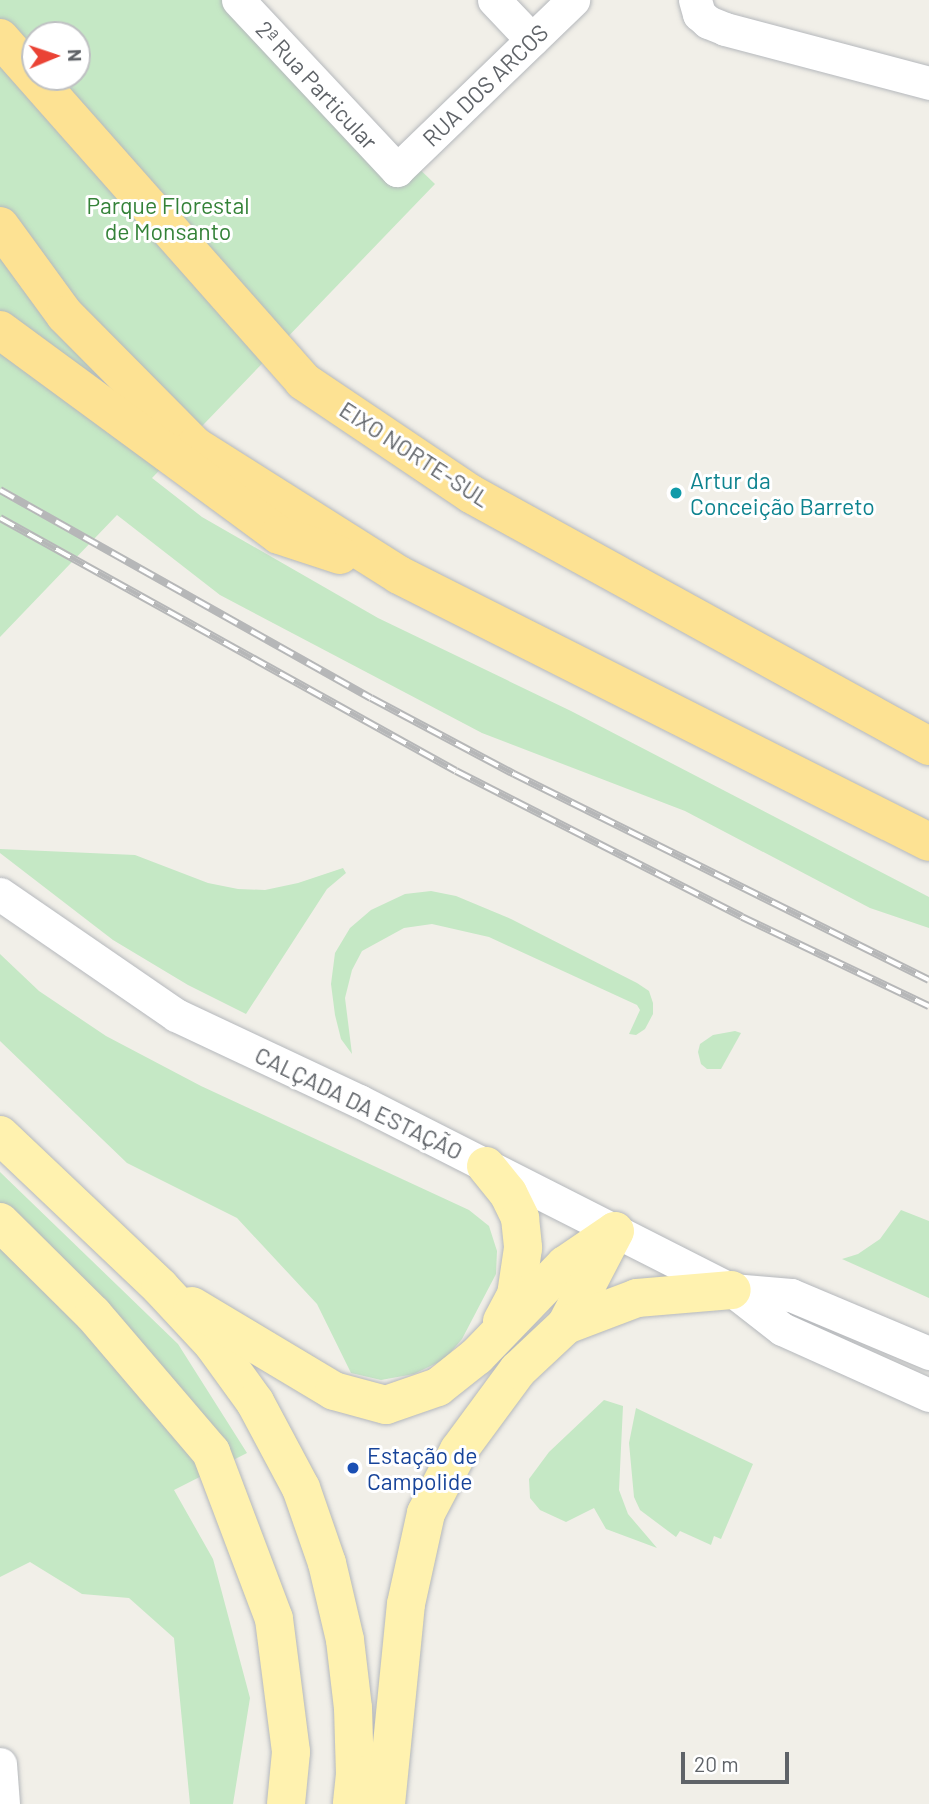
<!DOCTYPE html>
<html>
<head>
<meta charset="utf-8">
<style>
	body { margin:0 }
	#map { position:relative; width:929px; height:1804px; overflow:hidden; background:#f1efe8; font-family:Barlow,sans-serif }
	div>[style] { position:absolute }
	.green>* { inset:0; background:#c5e8c5 }
	.roads { filter:drop-shadow(0 0 2px #b5b8bc) drop-shadow(0 0 2px #b5b8bc) }
	.street>* { height:33px; margin:-16.5px; padding:0 16.5px; transform-origin:16.5px; border-radius:16.5px; background:#fff }
	.primary>* { height:38px; margin:-19px; padding:0 19px; transform-origin:19px; border-radius:19px; background:#fff2af }
	.highway>* { height:38px; margin:-19px; padding:0 19px; transform-origin:19px; border-radius:19px; background:#fde293 }
	.rail>* { height:8px; margin-top:-4px; transform-origin:0; background:repeating-linear-gradient(90deg,#fff 0 16px,#b6b7b8 0 32px); box-sizing:border-box; border-block:2px solid #b6b7b8 }
	.dots>* { width:19px; height:19px; translate:-50% -50%; box-sizing:border-box; border:4px solid #fff; border-radius:50% }
	span { translate:-50% -50%; white-space:nowrap; text-align:center; line-height:1.15; -webkit-text-stroke:6px #fff; paint-order:stroke }
	.street-label { font-size:23px; color:#5f6368 }
	.park-label { font-size:23px; color:#348238 }
	.culture-label { font-size:23px; color:#0d838f }
	.left { translate:0 -50%; text-align:left }
	.transit-label { font-size:23px; color:#164399 }
	.north { position:absolute; left:21px; top:21px; width:70px; height:70px; box-sizing:border-box; background:#fff; border:2px solid #bfc1c3; border-radius:50%; rotate:88deg; font-size:19px; font-weight:700; line-height:28px; text-align:center; color:#5f6368 }
	.north::after { content:''; display:block; margin:auto; width:24px; height:32px; background:#ea4335; clip-path:polygon(50% 0,100% 100%,50% 72%,0 100%) }
	.scale { position:absolute; left:681px; top:1752px; width:108px; height:32px; box-sizing:border-box; border:4px solid #5f6368; border-top:0; padding-left:9px; font-size:21px; line-height:24px; white-space:nowrap; color:#5f6368; -webkit-text-stroke:5px #fff; paint-order:stroke }
</style>
</head>
<body>
<div id="map">
	<div class="green">
		<i style="clip-path:polygon(evenodd,0 0,244px 0,435px 184px,152px 478px,202px 517px,378px 618px,571px 711px,929px 897px,929px 928px,870px 908px,685px 811px,482px 733px,220px 595px,117px 515px,0 637px,0 0,35px 35px,77px 35px,77px 77px,35px 77px,35px 35px)"></i>
		<i style="clip-path:polygon(0 849px,135px 855px,208px 883px,238px 889px,265px 890px,298px 883px,343px 868px,346px 873px,327px 889px,246px 1014px,188px 985px,113px 940px,0 853px)"></i>
		<i style="clip-path:polygon(431px 891px,456px 896px,511px 919px,637px 983px,649px 991px,653px 1003px,653px 1014px,645px 1029px,636px 1035px,629px 1034px,640px 1010px,637px 1005px,489px 937px,432px 924px,404px 928px,362px 951px,352px 970px,345px 998px,352px 1054px,341px 1039px,335px 1015px,331px 984px,335px 953px,350px 928px,371px 910px,405px 894px)"></i>
		<i style="clip-path:polygon(0 954px,39px 991px,106px 1036px,201px 1086px,469px 1210px,489px 1226px,497px 1251px,496px 1274px,462px 1339px,445px 1359px,414px 1374px,381px 1380px,351px 1373px,317px 1304px,237px 1218px,127px 1163px,0 1041px)"></i>
		<i style="clip-path:polygon(735px 1031px,741px 1033px,721px 1069px,707px 1069px,701px 1064px,698px 1052px,700px 1044px,713px 1035px)"></i>
		<i style="clip-path:polygon(0 1172px,178px 1344px,247px 1453px,174px 1490px,213px 1559px,250px 1698px,233px 1804px,190px 1804px,174px 1638px,129px 1598px,82px 1594px,30px 1562px,0 1577px)"></i>
		<i style="clip-path:polygon(901px 1210px,929px 1221px,929px 1298px,842px 1259px,858px 1254px,880px 1239px)"></i>
		<i style="clip-path:polygon(604px 1400px,623px 1406px,619px 1490px,628px 1514px,657px 1548px,606px 1529px,594px 1508px,566px 1522px,540px 1510px,530px 1498px,529px 1479px,549px 1452px)"></i>
		<i style="clip-path:polygon(636px 1408px,753px 1464px,721px 1539px,714px 1536px,711px 1545px,680px 1531px,676px 1537px,640px 1510px,634px 1497px,629px 1443px)"></i>
	</div>
	<div class="roads">
		<div class="street">
			<i style="left:238px;top:0;width:233px;rotate:46.9deg"></i>
			<i style="left:397px;top:170px;width:245px;rotate:-44deg"></i>
			<i style="left:494px;top:0;width:55px;rotate:46.5deg"></i>
			<i style="left:695px;top:0;width:15px;rotate:74deg"></i>
			<i style="left:699px;top:14px;width:12px;rotate:42deg"></i>
			<i style="left:708px;top:22px;width:18px;rotate:22deg"></i>
			<i style="left:725px;top:29px;width:211px;rotate:14.8deg"></i>
			<i style="left:0;top:894px;width:214px;rotate:34.5deg"></i>
			<i style="left:176px;top:1015px;width:202px;rotate:25.2deg"></i>
			<i style="left:359px;top:1101px;width:418px;rotate:26.9deg"></i>
			<i style="left:732px;top:1290px;width:63px;rotate:38deg"></i>
			<i style="left:782px;top:1329px;width:161px;rotate:24.2deg"></i>
			<i style="left:732px;top:1290px;width:59px;rotate:4.8deg"></i>
			<i style="left:791px;top:1295px;width:150px;rotate:22.8deg"></i>
			<i style="left:0;top:1764px;width:40px;rotate:85.7deg"></i>
		</div>
		<div class="primary">
			<i style="left:0;top:1135px;width:221px;rotate:43.5deg"></i>
			<i style="left:160px;top:1287px;width:78px;rotate:47.1deg"></i>
			<i style="left:213px;top:1344px;width:72px;rotate:54.1deg"></i>
			<i style="left:255px;top:1402px;width:98px;rotate:61.9deg"></i>
			<i style="left:301px;top:1488px;width:79px;rotate:70.9deg"></i>
			<i style="left:327px;top:1563px;width:79px;rotate:76.8deg"></i>
			<i style="left:345px;top:1640px;width:68px;rotate:83.3deg"></i>
			<i style="left:353px;top:1708px;width:66px;rotate:88.3deg"></i>
			<i style="left:355px;top:1774px;width:30px;rotate:96deg"></i>
			<i style="left:486px;top:1166px;width:35px;rotate:51deg"></i>
			<i style="left:508px;top:1193px;width:28px;rotate:64deg"></i>
			<i style="left:520px;top:1218px;width:30px;rotate:84deg"></i>
			<i style="left:523px;top:1248px;width:48px;rotate:98.5deg"></i>
			<i style="left:516px;top:1295px;width:30px;rotate:118deg"></i>
			<i style="left:0;top:1222px;width:131px;rotate:44.7deg"></i>
			<i style="left:93px;top:1314px;width:182px;rotate:49.5deg"></i>
			<i style="left:211px;top:1452px;width:178px;rotate:69.3deg"></i>
			<i style="left:274px;top:1619px;width:134px;rotate:82.7deg"></i>
			<i style="left:291px;top:1752px;width:52px;rotate:95.5deg"></i>
			<i style="left:192px;top:1306px;width:165px;rotate:30.9deg"></i>
			<i style="left:334px;top:1391px;width:54px;rotate:15.1deg"></i>
			<i style="left:386px;top:1405px;width:55px;rotate:-19.1deg"></i>
			<i style="left:438px;top:1387px;width:50px;rotate:-38.5deg"></i>
			<i style="left:477px;top:1356px;width:127px;rotate:-46deg"></i>
			<i style="left:565px;top:1265px;width:60px;rotate:-34.2deg"></i>
			<i style="left:566px;top:1325px;width:106px;rotate:-62.5deg"></i>
			<i style="left:386px;top:1804px;width:201px;rotate:-84.3deg"></i>
			<i style="left:406px;top:1604px;width:93px;rotate:-77.6deg"></i>
			<i style="left:426px;top:1513px;width:71px;rotate:-62.4deg"></i>
			<i style="left:459px;top:1450px;width:99px;rotate:-53.6deg"></i>
			<i style="left:518px;top:1370px;width:66px;rotate:-43.2deg"></i>
			<i style="left:566px;top:1325px;width:76px;rotate:-20.8deg"></i>
			<i style="left:637px;top:1298px;width:95px;rotate:-4.8deg"></i>
		</div>
		<div class="highway">
			<i style="left:0;top:38px;width:458px;rotate:48.5deg"></i>
			<i style="left:303px;top:381px;width:202px;rotate:33.9deg"></i>
			<i style="left:471px;top:494px;width:523px;rotate:28.82deg"></i>
			<i style="left:0;top:226px;width:110px;rotate:53.9deg"></i>
			<i style="left:65px;top:315px;width:185px;rotate:45.2deg"></i>
			<i style="left:195px;top:446px;width:241px;rotate:32.3deg"></i>
			<i style="left:399px;top:575px;width:593px;rotate:26.74deg"></i>
			<i style="left:0;top:330px;width:346px;rotate:36.3deg"></i>
			<i style="left:279px;top:535px;width:64px;rotate:18.2deg"></i>
		</div>
	</div>
	<div class="rail">
		<i style="left:0;top:490px;width:425px;rotate:29.3deg"></i>
		<i style="left:371px;top:698px;width:162px;rotate:28deg"></i>
		<i style="left:514px;top:774px;width:463px;rotate:26.4deg"></i>
		<i style="left:0;top:518px;width:521px;rotate:29.02deg"></i>
		<i style="left:456px;top:771px;width:321px;rotate:27deg"></i>
		<i style="left:742px;top:917px;width:207px;rotate:25.5deg"></i>
	</div>
	<div class="dots">
		<i style="left:676px;top:493px;background:#0f9aa8"></i>
		<i style="left:353px;top:1468px;background:#1a4fb4"></i>
	</div>
	<div class="street-label">
		<span style="left:317px;top:85px;rotate:47deg">2ª Rua Particular</span>
		<span style="left:485px;top:85px;rotate:-44deg">RUA DOS ARCOS</span>
		<span style="left:415px;top:454px;rotate:33deg">EIXO NORTE-SUL</span>
		<span style="left:359px;top:1103px;rotate:26deg">CALÇADA DA ESTAÇÃO</span>
	</div>
	<div class="park-label">
		<span style="left:168px;top:218px">Parque Florestal<br>de Monsanto</span>
	</div>
	<div class="culture-label">
		<span class="left" style="left:690px;top:493px">Artur da<br>Conceição Barreto</span>
	</div>
	<div class="transit-label">
		<span class="left" style="left:367px;top:1468px">Estação de<br>Campolide</span>
	</div>
	<div class="north">N</div>
	<div class="scale">20 m</div>
</div>
</body>
</html>
